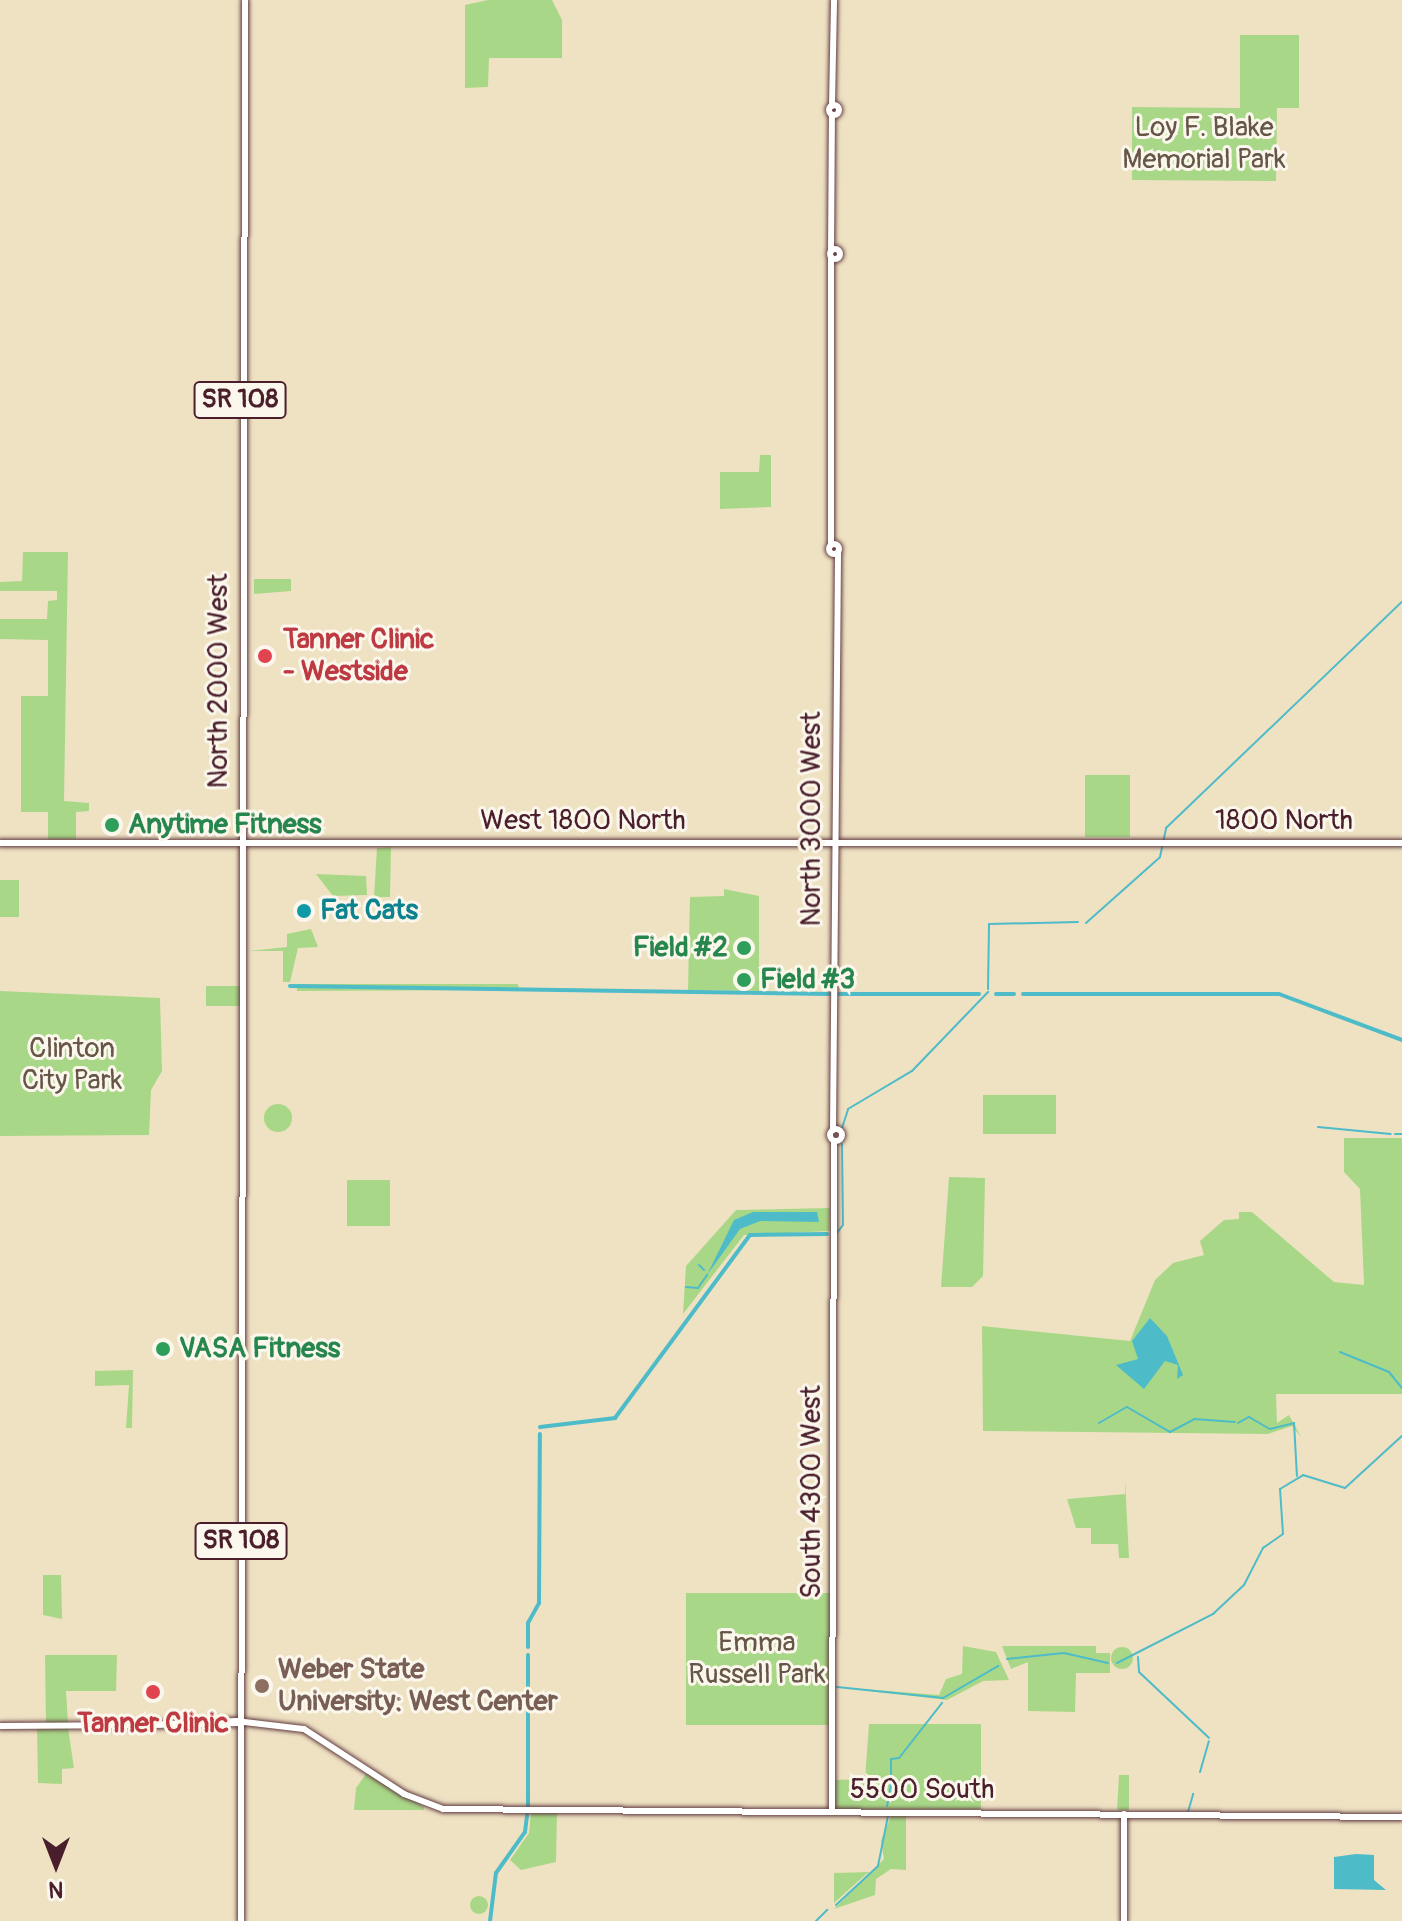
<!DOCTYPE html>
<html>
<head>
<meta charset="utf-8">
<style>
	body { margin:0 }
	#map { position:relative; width:1402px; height:1921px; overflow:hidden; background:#efe2c3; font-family:Pangolin,sans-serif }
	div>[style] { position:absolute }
	.green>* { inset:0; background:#a8d887; transform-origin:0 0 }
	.round { border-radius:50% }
	.water>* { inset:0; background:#4ebbc8 }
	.stream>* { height:2px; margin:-1px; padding:0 1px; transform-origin:1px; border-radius:1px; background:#4ebbc8 }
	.canal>* { height:4px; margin:-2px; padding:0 2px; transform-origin:2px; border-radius:2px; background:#4ebbc8 }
	.roads { filter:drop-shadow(0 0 2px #633c42) drop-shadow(0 0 2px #633c42) }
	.major>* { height:6px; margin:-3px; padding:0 3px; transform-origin:3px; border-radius:3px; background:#fff }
	.major>.ring { margin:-3px; padding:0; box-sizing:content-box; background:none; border:6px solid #fff; border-radius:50% }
	.dots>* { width:22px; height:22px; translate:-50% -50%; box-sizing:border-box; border:4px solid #fbf7ec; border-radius:50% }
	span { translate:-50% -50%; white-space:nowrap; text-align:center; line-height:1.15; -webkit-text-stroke:6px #fbf7ec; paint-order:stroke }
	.shield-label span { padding:2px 6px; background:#fbf7ec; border:2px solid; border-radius:6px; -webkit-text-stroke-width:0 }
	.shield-label { font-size:26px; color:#4a1f2b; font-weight:700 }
	.park-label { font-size:28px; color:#665647 }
	.health-label { font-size:28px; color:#be3a42; font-weight:700 }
	.left { translate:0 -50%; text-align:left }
	.street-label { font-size:28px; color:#4a1f2b }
	.leisure-label { font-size:28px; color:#27864d; font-weight:700 }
	.right { translate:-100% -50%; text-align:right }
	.culture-label { font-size:28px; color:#0d838f; font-weight:700 }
	.education-label { font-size:28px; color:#785e54; font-weight:700 }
	.north { position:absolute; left:16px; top:1825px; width:80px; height:80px; -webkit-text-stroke:6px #fbf7ec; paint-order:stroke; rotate:180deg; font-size:22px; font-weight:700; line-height:32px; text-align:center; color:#4a1f2b }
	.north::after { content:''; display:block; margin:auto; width:28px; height:36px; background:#4a1f2b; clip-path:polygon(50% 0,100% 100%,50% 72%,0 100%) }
</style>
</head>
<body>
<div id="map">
	<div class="green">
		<i style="clip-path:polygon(488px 0,552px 0,562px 20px,562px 58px,489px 58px,488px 87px,465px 88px,465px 5px)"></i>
		<i style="clip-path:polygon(1240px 35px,1299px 35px,1299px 108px,1277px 108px,1276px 181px,1132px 180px,1132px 107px,1240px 108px)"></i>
		<i style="clip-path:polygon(760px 455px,771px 455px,771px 507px,720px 509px,720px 472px,759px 472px)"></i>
		<i style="clip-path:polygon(23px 552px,68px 552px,64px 801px,89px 803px,89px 811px,76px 812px,76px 839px,48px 839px,48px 812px,21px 812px,21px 696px,48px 696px,48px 640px,0 639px,0 619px,47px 619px,48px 601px,57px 600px,57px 591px,0 591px,0 582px,22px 581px)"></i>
		<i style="clip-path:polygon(254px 579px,291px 579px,291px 591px,254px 594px)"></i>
		<i style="left:1085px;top:775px;width:45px;height:62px"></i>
		<i style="clip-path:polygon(391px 847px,390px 897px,374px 897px,377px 848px)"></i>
		<i style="clip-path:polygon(316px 874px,366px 876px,367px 895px,333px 896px)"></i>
		<i style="left:0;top:880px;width:19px;height:37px"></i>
		<i style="clip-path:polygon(724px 889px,759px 896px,759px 991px,688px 990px,690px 897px,724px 896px)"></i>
		<i style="clip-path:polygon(311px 929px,318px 947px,298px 948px,290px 982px,283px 982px,283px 951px,248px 951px,287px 947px,287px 934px)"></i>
		<i style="clip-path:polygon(297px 984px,518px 984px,519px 990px,297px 991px)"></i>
		<i style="left:206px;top:986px;width:34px;height:20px"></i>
		<i style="clip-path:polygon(0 991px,160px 998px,162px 1071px,151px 1090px,149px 1135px,0 1136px)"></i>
		<i style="left:1056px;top:1095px;width:39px;height:73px;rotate:90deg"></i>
		<i class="round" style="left:264px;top:1104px;width:28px;height:28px"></i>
		<i style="clip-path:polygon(1344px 1138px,1402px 1138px,1402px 1394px,1276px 1394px,1277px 1423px,1289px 1415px,1301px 1437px,1292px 1426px,1268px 1434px,983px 1431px,982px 1326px,1130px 1341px,1155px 1280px,1173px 1263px,1204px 1255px,1200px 1241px,1224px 1220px,1239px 1219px,1239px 1212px,1252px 1212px,1334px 1282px,1364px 1285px,1360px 1189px,1344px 1172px)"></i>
		<i style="clip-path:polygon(949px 1177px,985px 1178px,983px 1276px,972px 1287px,941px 1287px)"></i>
		<i style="left:347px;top:1180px;width:43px;height:46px"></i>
		<i style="clip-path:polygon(830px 1208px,829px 1231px,744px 1235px,683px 1314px,686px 1266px,736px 1210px)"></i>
		<i style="clip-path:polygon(133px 1370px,132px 1428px,126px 1428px,129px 1385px,95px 1386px,95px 1371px)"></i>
		<i style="clip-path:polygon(1125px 1480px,1129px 1558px,1119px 1558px,1118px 1544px,1091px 1544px,1091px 1528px,1076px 1528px,1067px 1499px,1125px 1494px)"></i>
		<i style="clip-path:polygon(43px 1575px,61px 1575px,62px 1619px,43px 1615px)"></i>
		<i style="left:686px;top:1593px;width:145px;height:132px"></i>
		<i style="clip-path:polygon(963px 1646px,996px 1652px,1009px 1680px,983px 1681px,947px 1700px,837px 1687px,939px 1695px,946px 1679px,962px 1674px)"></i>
		<i style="clip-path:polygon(1002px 1646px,1096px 1646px,1096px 1653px,1110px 1653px,1110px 1673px,1076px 1673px,1075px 1712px,1028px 1711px,1028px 1662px,1011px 1669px)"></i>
		<i class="round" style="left:1111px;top:1647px;width:22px;height:22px"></i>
		<i style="clip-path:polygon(45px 1655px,117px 1655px,116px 1691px,66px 1691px,68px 1723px,46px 1723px)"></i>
		<i style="clip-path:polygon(869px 1724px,981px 1724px,981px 1809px,834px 1809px,834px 1780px,865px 1779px)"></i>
		<i style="clip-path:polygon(37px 1728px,68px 1728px,74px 1768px,62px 1769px,62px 1784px,38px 1783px)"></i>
		<i style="clip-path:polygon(369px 1770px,424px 1807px,424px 1810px,354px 1810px,356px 1788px)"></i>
		<i style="clip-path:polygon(1119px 1775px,1129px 1775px,1129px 1810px,1117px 1810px)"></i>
		<i style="clip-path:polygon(531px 1813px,557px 1813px,556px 1862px,521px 1870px,510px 1860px,529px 1833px)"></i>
		<i style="clip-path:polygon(891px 1816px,906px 1816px,906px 1870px,891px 1869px,876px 1879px,875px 1895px,834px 1909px,884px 1859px,881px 1841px)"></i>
		<i style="clip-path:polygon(870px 1872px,865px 1875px,834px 1903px,834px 1873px)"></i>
		<i class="round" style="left:470px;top:1896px;width:18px;height:18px"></i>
	</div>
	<div class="water">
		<i style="clip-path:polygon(753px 1212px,817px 1212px,819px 1222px,760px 1221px,740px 1229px,707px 1275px,734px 1220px)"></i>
		<i style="clip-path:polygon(1150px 1318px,1167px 1336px,1183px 1375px,1177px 1379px,1178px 1365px,1165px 1361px,1144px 1389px,1116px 1365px,1138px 1359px,1132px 1341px)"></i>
		<i style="clip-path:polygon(1356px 1854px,1374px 1855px,1374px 1880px,1386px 1890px,1334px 1889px,1334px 1857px)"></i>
	</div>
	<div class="stream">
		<i style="left:1086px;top:923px;width:99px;rotate:-41.7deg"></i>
		<i style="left:1160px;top:857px;width:30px;rotate:-78deg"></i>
		<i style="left:1166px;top:828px;width:327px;rotate:-43.8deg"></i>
		<i style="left:988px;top:989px;width:65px;rotate:-89.1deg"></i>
		<i style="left:989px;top:924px;width:89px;rotate:-1.3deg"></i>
		<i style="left:1318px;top:1127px;width:73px;rotate:5.5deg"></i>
		<i style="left:842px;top:1128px;width:20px;rotate:-72deg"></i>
		<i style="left:848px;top:1109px;width:74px;rotate:-30.7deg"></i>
		<i style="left:912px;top:1071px;width:110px;rotate:-46.1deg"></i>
		<i style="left:1395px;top:1134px;width:7px"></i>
		<i style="left:836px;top:1234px;width:11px;rotate:-52deg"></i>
		<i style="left:843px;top:1225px;width:81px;rotate:-90.7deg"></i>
		<i style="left:699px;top:1265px;width:7px;rotate:45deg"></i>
		<i style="left:686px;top:1287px;width:12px;rotate:5deg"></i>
		<i style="left:698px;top:1288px;width:16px;rotate:-55deg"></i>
		<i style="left:1340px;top:1352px;width:53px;rotate:22.2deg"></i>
		<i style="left:1389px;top:1372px;width:21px;rotate:51deg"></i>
		<i style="left:1099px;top:1423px;width:32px;rotate:-30deg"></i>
		<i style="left:1127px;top:1407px;width:50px;rotate:30.2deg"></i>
		<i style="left:1170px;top:1432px;width:27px;rotate:-28deg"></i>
		<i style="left:1194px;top:1419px;width:41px;rotate:4.2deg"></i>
		<i style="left:1238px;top:1423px;width:13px;rotate:-29deg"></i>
		<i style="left:1249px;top:1417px;width:24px;rotate:30deg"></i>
		<i style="left:1270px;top:1429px;width:25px;rotate:-14deg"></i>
		<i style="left:1294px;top:1423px;width:53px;rotate:86.8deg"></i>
		<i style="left:770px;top:1647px;width:10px;rotate:-61deg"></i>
		<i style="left:1138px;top:1657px;width:15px;rotate:86deg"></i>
		<i style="left:1139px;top:1672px;width:96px;rotate:43.3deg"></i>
		<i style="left:1007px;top:1659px;width:57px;rotate:-6deg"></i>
		<i style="left:1064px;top:1653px;width:45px;rotate:12.8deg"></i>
		<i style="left:1117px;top:1663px;width:108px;rotate:-27deg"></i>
		<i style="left:1213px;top:1614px;width:42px;rotate:-43.1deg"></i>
		<i style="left:1244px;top:1585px;width:42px;rotate:-62.8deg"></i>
		<i style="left:1263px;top:1548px;width:24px;rotate:-35deg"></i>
		<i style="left:1283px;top:1534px;width:45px;rotate:-93.8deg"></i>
		<i style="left:1280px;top:1489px;width:27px;rotate:-31deg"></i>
		<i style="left:1303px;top:1475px;width:44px;rotate:17.2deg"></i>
		<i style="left:1345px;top:1488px;width:77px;rotate:-42.4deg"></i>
		<i style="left:837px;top:1687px;width:107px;rotate:5.9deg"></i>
		<i style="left:943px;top:1698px;width:64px;rotate:-30.2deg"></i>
		<i style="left:1200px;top:1772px;width:32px;rotate:-74deg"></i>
		<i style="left:891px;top:1778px;width:19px;rotate:-90deg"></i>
		<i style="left:891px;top:1759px;width:8px;rotate:-7deg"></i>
		<i style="left:899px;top:1758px;width:70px;rotate:-52deg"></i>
		<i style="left:887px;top:1806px;width:25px;rotate:-79deg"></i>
		<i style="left:1188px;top:1812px;width:19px;rotate:-74deg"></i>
		<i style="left:836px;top:1905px;width:57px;rotate:-42.9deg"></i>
		<i style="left:878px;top:1866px;width:51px;rotate:-78.7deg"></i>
		<i style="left:816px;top:1921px;width:16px;rotate:-45deg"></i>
	</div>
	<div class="canal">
		<i style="left:290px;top:986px;width:539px;rotate:0.85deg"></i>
		<i style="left:839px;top:994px;width:140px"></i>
		<i style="left:996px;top:994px;width:18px"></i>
		<i style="left:1023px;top:994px;width:256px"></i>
		<i style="left:1279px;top:994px;width:131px;rotate:20.5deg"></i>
		<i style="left:540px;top:1427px;width:76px;rotate:-6.8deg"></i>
		<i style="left:615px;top:1418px;width:227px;rotate:-53.6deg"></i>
		<i style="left:750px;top:1235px;width:77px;rotate:-0.7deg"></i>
		<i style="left:528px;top:1647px;width:24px;rotate:-90deg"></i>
		<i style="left:528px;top:1623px;width:23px;rotate:-61deg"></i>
		<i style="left:539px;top:1603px;width:169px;rotate:-89.7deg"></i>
		<i style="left:528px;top:1655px;width:151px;rotate:90deg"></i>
		<i style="left:490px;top:1921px;width:48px;rotate:-82.9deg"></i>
		<i style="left:496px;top:1873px;width:50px;rotate:-54.7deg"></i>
		<i style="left:525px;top:1832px;width:17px;rotate:-83deg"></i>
	</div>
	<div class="roads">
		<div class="major">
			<i class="ring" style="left:829px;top:105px;width:4px;height:4px"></i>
			<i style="left:832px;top:106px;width:106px;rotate:-88.9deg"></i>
			<i class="ring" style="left:830px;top:249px;width:4px;height:4px"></i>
			<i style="left:831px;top:251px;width:136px;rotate:-89.6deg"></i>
			<i class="ring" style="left:829px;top:544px;width:4px;height:4px"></i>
			<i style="left:831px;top:545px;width:287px;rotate:-90deg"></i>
			<i style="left:0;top:843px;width:1402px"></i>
			<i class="ring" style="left:830px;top:1129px;width:6px;height:6px"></i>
			<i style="left:833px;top:1130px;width:578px;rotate:-89.5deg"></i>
			<i style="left:241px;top:1723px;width:94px;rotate:178.8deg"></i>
			<i style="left:147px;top:1725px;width:89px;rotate:-2.6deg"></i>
			<i style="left:236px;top:1721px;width:68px;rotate:6.7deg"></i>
			<i style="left:304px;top:1729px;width:119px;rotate:33deg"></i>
			<i style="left:404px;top:1794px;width:42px;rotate:21deg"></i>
			<i style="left:443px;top:1809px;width:959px;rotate:0.48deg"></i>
			<i style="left:0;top:1726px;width:147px;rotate:-0.4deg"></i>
			<i style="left:832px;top:1812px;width:671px;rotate:-89.83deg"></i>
			<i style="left:241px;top:1921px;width:1921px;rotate:-89.88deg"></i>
			<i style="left:1124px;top:1921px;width:107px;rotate:-90deg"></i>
		</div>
	</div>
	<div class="dots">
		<i style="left:265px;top:656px;background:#e0444e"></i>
		<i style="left:112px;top:825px;background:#2e9e5b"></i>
		<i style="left:304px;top:911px;background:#0f9aa8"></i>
		<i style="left:744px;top:948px;background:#2e9e5b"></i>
		<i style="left:744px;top:980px;background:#2e9e5b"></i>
		<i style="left:163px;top:1349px;background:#2e9e5b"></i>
		<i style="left:262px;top:1686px;background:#8d6e63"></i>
		<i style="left:153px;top:1692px;background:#e0444e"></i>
	</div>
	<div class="shield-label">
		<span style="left:240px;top:400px">SR 108</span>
		<span style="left:241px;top:1541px">SR 108</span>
	</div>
	<div class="park-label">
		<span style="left:1204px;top:144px">Loy F. Blake<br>Memorial Park</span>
		<span style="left:72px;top:1065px">Clinton<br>City Park</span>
		<span style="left:757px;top:1659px">Emma<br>Russell Park</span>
	</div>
	<div class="health-label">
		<span class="left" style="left:283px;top:656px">Tanner Clinic<br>- Westside</span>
		<span style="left:153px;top:1724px">Tanner Clinic</span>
	</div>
	<div class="street-label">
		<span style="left:219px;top:681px;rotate:-90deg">North 2000 West</span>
		<span style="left:812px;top:819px;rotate:-90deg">North 3000 West</span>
		<span style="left:583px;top:821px">West 1800 North</span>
		<span style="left:1284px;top:821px">1800 North</span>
		<span style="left:812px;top:1492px;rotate:-90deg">South 4300 West</span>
		<span style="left:922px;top:1790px">5500 South</span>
	</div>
	<div class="leisure-label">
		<span class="left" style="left:128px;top:825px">Anytime Fitness</span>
		<span class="right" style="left:728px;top:948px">Field #2</span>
		<span class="left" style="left:760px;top:980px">Field #3</span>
		<span class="left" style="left:179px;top:1349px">VASA Fitness</span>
	</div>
	<div class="culture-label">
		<span class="left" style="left:320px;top:911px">Fat Cats</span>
	</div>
	<div class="education-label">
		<span class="left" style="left:278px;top:1686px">Weber State<br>University: West Center</span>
	</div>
	<div class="north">N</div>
</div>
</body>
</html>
